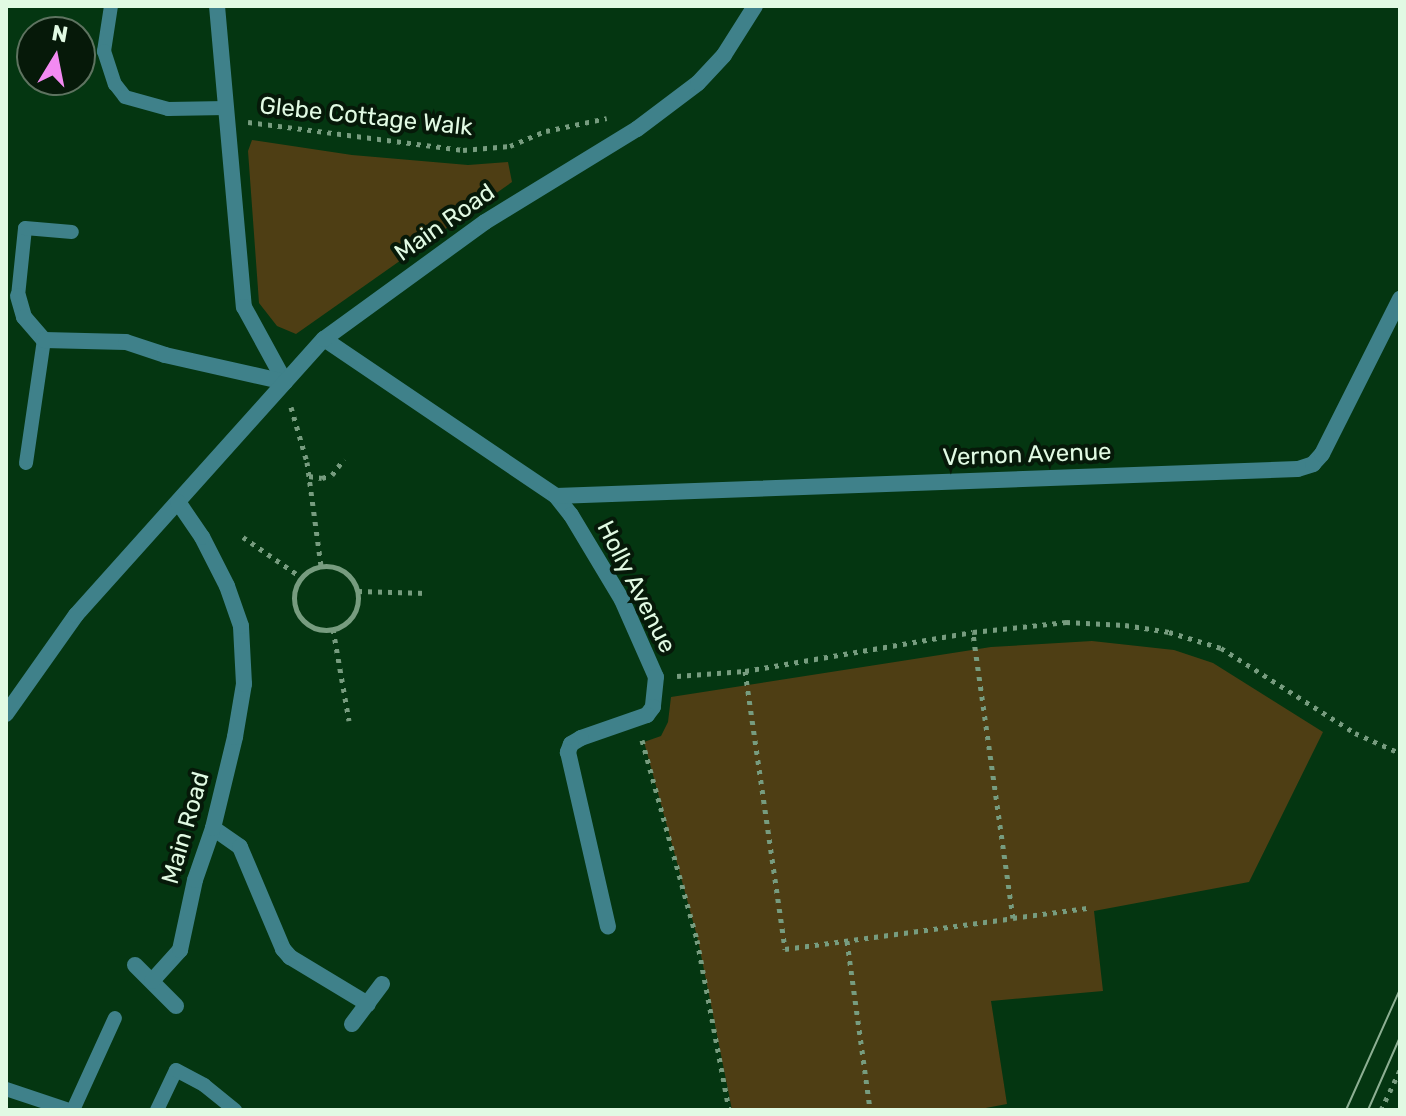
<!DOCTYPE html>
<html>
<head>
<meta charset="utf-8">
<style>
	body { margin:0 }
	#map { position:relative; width:1406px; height:1116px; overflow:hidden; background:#043611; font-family:Rubik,sans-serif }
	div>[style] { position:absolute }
	.green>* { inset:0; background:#4e3e14 }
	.path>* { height:5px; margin-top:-2.5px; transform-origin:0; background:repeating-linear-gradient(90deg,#779c7f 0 4px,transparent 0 10px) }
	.path>.ring { margin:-2.5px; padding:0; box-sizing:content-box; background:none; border:5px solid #779c7f; border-radius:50% }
	.service>* { height:14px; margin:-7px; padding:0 7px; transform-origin:7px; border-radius:7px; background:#3f818a }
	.minor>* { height:16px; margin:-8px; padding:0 8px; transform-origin:8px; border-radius:8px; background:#3f818a }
	.tram>* { height:2px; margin:-1px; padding:0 1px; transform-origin:1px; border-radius:1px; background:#8daf93 }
	span { translate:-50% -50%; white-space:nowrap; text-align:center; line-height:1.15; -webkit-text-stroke:8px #061909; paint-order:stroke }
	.street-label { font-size:24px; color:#e1fae3 }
	.frame { position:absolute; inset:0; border:8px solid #e1fae3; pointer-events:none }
	.north { position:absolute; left:16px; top:16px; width:80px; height:80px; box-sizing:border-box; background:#061909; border:2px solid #5e7360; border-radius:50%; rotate:10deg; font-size:22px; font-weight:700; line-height:32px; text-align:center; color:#e1fae3 }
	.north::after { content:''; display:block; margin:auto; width:28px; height:36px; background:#f38af2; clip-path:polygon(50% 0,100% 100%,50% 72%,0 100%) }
</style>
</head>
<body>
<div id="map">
	<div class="green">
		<i style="clip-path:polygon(252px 140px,352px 155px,468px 165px,508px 162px,512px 182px,296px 334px,277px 326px,259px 303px,248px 151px)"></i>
		<i style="clip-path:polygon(1092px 641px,1174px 650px,1213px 663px,1323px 732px,1249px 882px,1094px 911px,1103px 991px,991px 1001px,1007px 1104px,975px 1110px,732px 1110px,698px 940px,644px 742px,661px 736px,668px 722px,671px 697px,991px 647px)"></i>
	</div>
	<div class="path">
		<i style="left:248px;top:122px;width:217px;rotate:7.4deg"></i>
		<i style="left:463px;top:150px;width:47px;rotate:-4.9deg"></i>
		<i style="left:510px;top:146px;width:39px;rotate:-23deg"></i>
		<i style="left:546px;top:131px;width:62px;rotate:-12deg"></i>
		<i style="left:291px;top:407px;width:57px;rotate:73.8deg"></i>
		<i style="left:307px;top:462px;width:104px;rotate:82.3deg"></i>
		<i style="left:309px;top:476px;width:13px;rotate:9deg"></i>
		<i style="left:322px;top:478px;width:10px;rotate:-17deg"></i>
		<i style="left:332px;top:475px;width:20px;rotate:-53deg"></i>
		<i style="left:243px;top:537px;width:70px;rotate:34.6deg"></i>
		<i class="ring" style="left:294px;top:566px;width:59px;height:59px"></i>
		<i style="left:358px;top:591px;width:69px;rotate:1.7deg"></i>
		<i style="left:333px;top:629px;width:93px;rotate:80.1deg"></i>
		<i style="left:745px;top:671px;width:281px;rotate:81.8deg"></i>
		<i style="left:785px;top:949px;width:230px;rotate:-7.7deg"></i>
		<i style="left:1013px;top:918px;width:289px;rotate:-98deg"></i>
		<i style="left:677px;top:676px;width:68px;rotate:-4.2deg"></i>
		<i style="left:745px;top:671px;width:231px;rotate:-9.7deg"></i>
		<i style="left:973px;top:632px;width:94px;rotate:-6.1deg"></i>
		<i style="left:1066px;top:622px;width:59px;rotate:2.9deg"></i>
		<i style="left:1125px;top:625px;width:45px;rotate:9deg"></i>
		<i style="left:1169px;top:632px;width:54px;rotate:17.1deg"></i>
		<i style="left:1221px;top:648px;width:159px;rotate:32.4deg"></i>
		<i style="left:1355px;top:733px;width:49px;rotate:24deg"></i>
		<i style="left:642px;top:740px;width:207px;rotate:74.6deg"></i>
		<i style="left:697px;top:940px;width:173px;rotate:79.3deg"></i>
		<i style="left:1013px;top:918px;width:75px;rotate:-7.7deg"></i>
		<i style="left:847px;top:941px;width:171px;rotate:82.2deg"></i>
		<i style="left:1381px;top:1110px;width:44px;rotate:-64.6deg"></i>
	</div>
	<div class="service">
		<i style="left:111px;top:6px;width:46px;rotate:98.8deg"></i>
		<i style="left:104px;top:51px;width:35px;rotate:72deg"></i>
		<i style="left:115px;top:84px;width:16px;rotate:52deg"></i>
		<i style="left:125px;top:97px;width:45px;rotate:15.6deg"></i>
		<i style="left:168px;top:109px;width:58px;rotate:-1deg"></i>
		<i style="left:18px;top:296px;width:68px;rotate:-84.1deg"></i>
		<i style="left:25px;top:228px;width:47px;rotate:4.9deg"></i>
		<i style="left:26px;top:463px;width:124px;rotate:-81.7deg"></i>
		<i style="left:6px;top:1089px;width:66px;rotate:18.4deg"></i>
		<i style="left:73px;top:1110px;width:101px;rotate:-65.5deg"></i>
		<i style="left:157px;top:1110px;width:44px;rotate:-64.6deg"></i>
		<i style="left:176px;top:1070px;width:32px;rotate:28deg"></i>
		<i style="left:204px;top:1085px;width:40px;rotate:39deg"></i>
	</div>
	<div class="minor">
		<i style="left:217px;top:6px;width:302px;rotate:84.9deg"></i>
		<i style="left:244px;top:307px;width:85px;rotate:61.3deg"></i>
		<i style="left:18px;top:296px;width:22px;rotate:74deg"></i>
		<i style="left:24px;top:317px;width:30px;rotate:49deg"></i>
		<i style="left:44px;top:340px;width:82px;rotate:1.4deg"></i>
		<i style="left:126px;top:342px;width:41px;rotate:18.4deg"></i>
		<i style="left:165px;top:355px;width:123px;rotate:12.7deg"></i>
		<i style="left:324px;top:339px;width:280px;rotate:34.1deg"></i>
		<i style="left:556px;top:496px;width:24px;rotate:52deg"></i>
		<i style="left:571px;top:515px;width:99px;rotate:59deg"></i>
		<i style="left:622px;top:600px;width:84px;rotate:66.2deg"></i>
		<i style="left:656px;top:677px;width:30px;rotate:96deg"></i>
		<i style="left:653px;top:707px;width:10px;rotate:127deg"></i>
		<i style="left:647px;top:715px;width:70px;rotate:160.8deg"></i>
		<i style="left:581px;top:738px;width:12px;rotate:149deg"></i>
		<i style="left:571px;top:744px;width:9px;rotate:111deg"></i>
		<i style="left:568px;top:752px;width:179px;rotate:77.1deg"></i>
		<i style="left:556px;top:496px;width:742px;rotate:-2.08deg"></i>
		<i style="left:1298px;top:469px;width:16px;rotate:-18deg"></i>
		<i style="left:1313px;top:464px;width:13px;rotate:-48deg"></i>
		<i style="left:1322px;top:454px;width:174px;rotate:-63.3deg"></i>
		<i style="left:6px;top:714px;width:121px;rotate:-54.7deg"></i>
		<i style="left:76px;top:615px;width:371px;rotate:-48.1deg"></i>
		<i style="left:324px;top:339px;width:199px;rotate:-36deg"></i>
		<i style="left:485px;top:222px;width:178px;rotate:-31.5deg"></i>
		<i style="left:637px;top:129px;width:76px;rotate:-37deg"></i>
		<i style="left:698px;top:83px;width:38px;rotate:-47deg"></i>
		<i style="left:724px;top:55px;width:58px;rotate:-57.7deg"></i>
		<i style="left:213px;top:828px;width:33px;rotate:35deg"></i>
		<i style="left:240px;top:847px;width:111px;rotate:67.1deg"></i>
		<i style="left:283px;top:949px;width:11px;rotate:49deg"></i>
		<i style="left:290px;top:957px;width:91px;rotate:31.1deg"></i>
		<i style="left:135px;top:965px;width:58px;rotate:45deg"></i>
		<i style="left:152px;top:981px;width:42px;rotate:-47.9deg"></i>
		<i style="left:180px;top:950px;width:72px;rotate:-77.9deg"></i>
		<i style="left:195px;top:880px;width:55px;rotate:-70.9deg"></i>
		<i style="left:213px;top:828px;width:94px;rotate:-76.4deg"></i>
		<i style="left:235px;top:737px;width:54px;rotate:-80.4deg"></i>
		<i style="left:244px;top:684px;width:58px;rotate:-93deg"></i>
		<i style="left:241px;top:626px;width:42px;rotate:-109.3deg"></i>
		<i style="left:227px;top:586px;width:55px;rotate:-117deg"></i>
		<i style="left:202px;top:537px;width:42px;rotate:-124.4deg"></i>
		<i style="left:352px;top:1024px;width:50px;rotate:-53.1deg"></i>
	</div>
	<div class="tram">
		<i style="left:1346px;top:1110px;width:133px;rotate:-65.9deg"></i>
		<i style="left:1368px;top:1110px;width:80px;rotate:-66.3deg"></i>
	</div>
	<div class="street-label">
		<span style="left:366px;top:117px;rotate:6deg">Glebe Cottage Walk</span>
		<span style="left:445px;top:223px;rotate:-35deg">Main Road</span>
		<span style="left:1027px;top:455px;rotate:-2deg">Vernon Avenue</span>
		<span style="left:636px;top:587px;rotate:63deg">Holly Avenue</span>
		<span style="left:186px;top:828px;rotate:-74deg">Main Road</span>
	</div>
	<div class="frame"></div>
	<div class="north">N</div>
</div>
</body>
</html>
